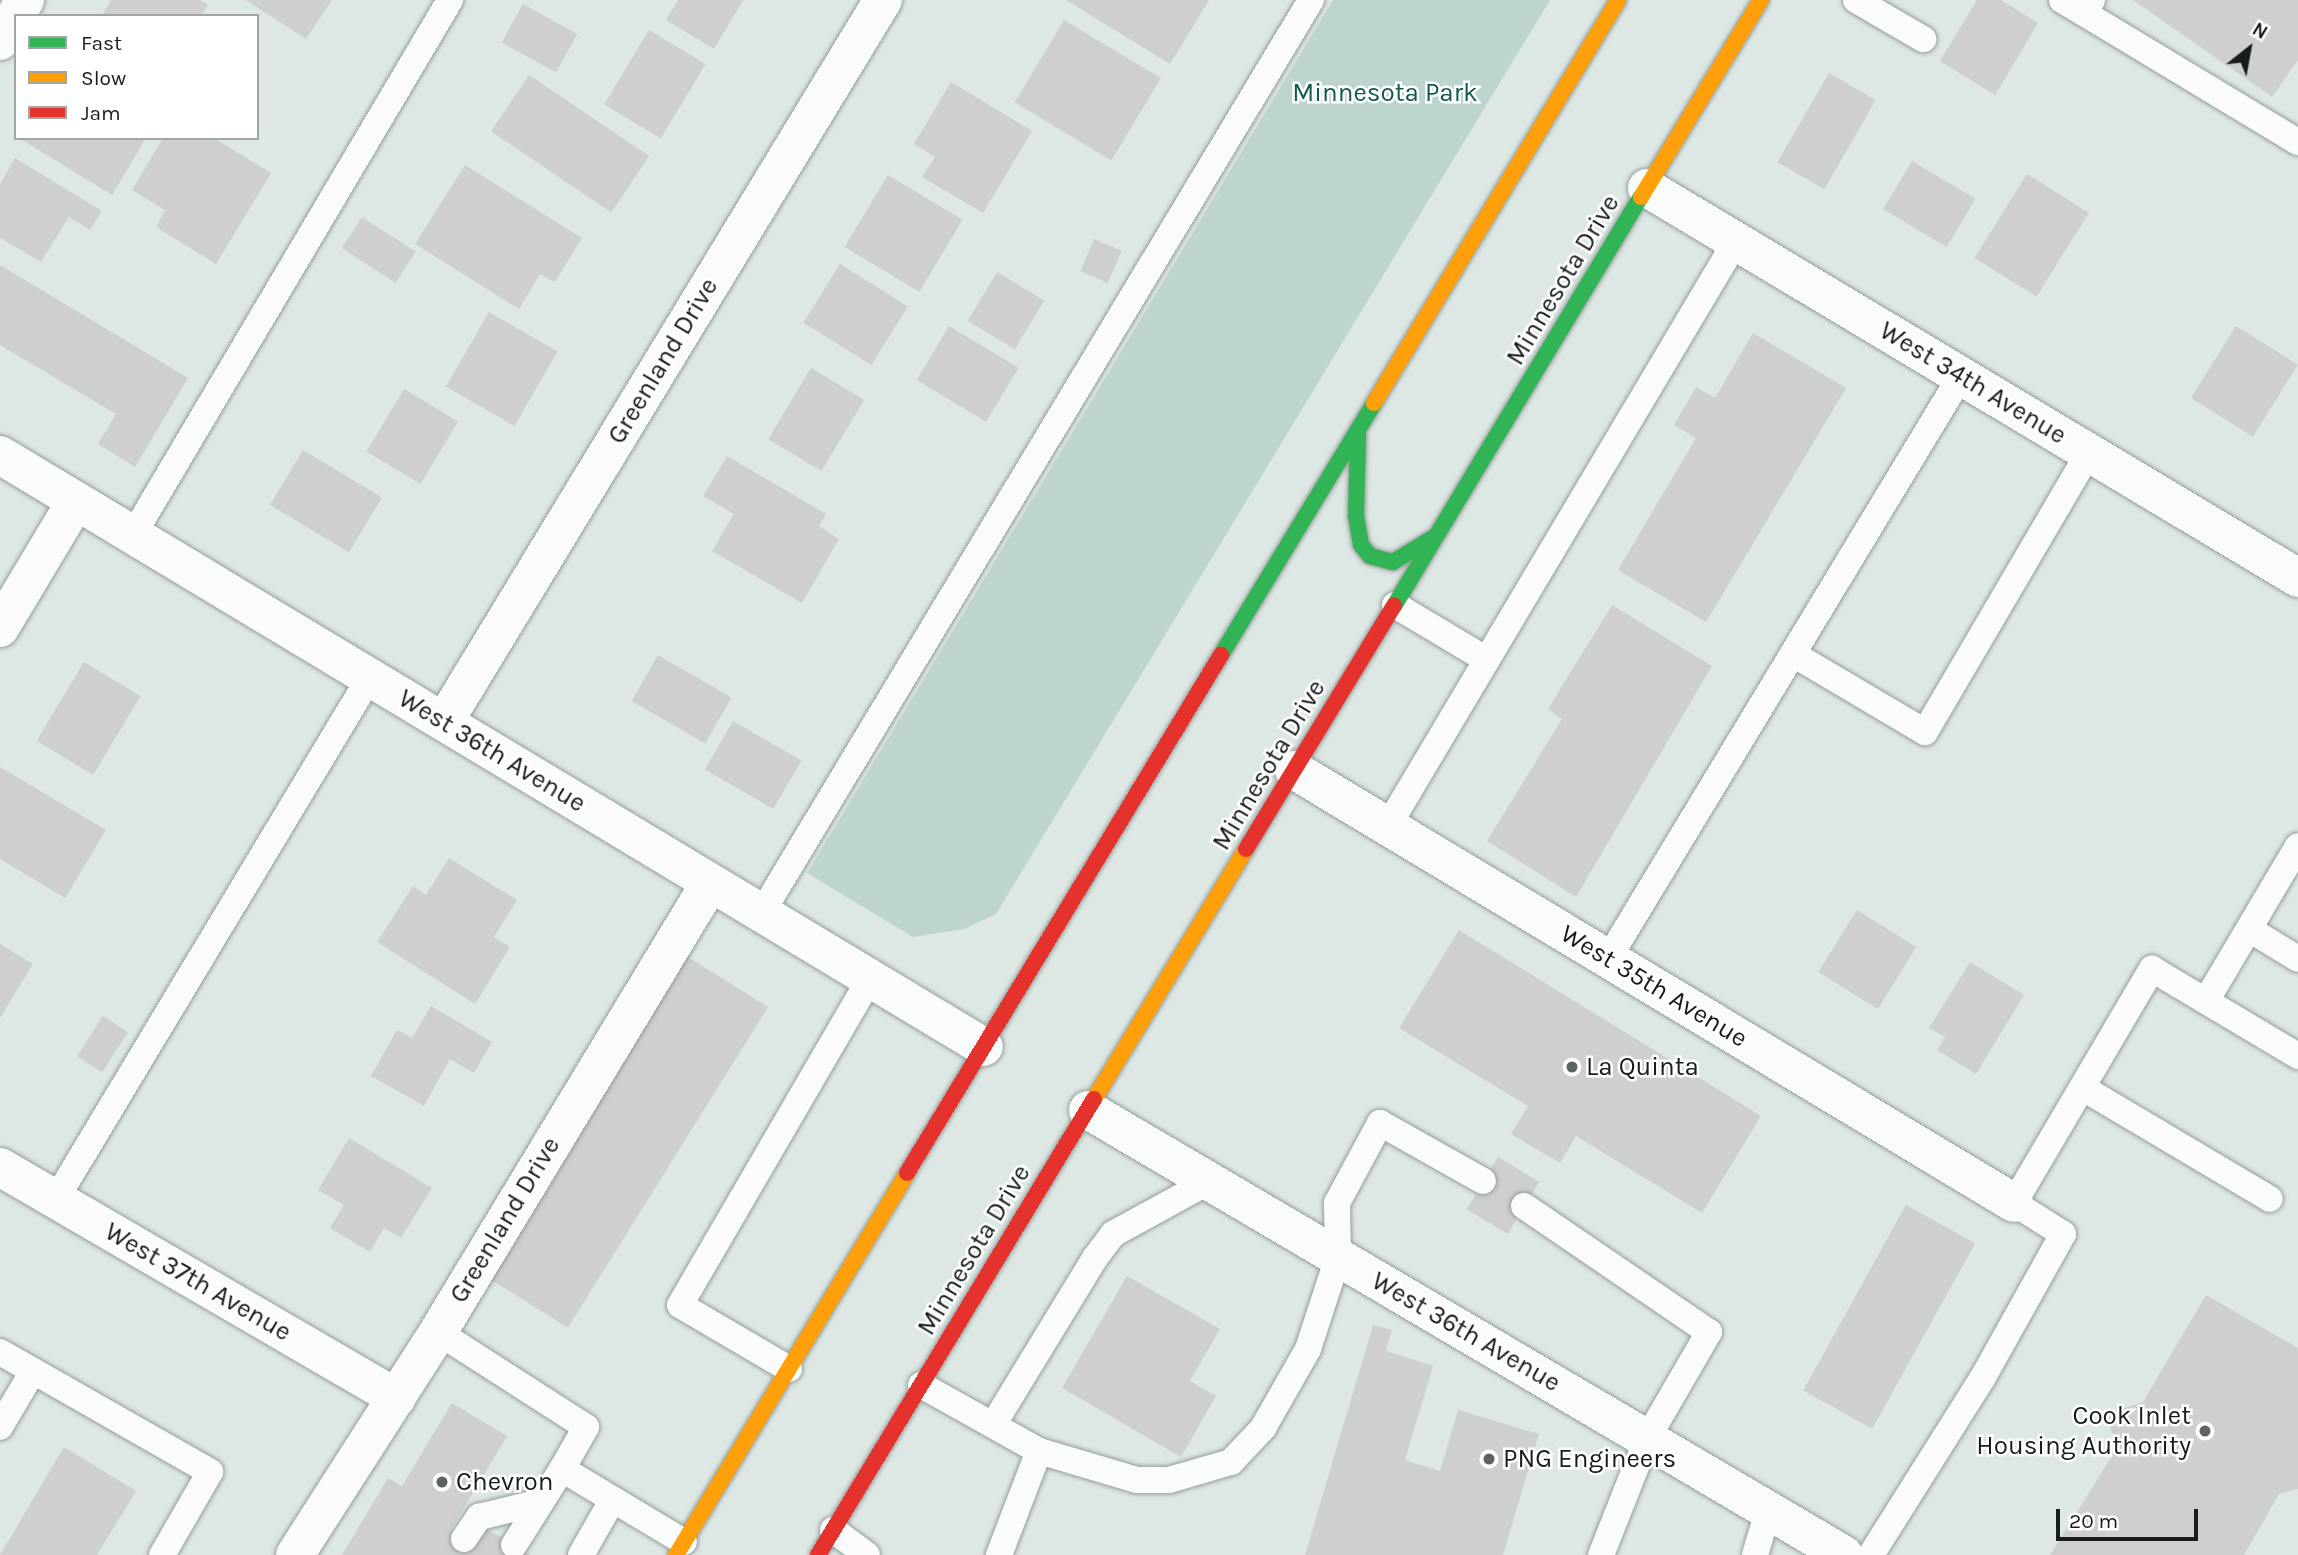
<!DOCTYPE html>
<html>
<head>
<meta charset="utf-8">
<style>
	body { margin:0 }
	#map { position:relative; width:2298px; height:1555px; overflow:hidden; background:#dde8e5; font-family:Karla,sans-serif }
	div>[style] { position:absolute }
	.green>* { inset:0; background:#bed4ce }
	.building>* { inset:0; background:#cdd0cc; transform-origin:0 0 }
	.roads { filter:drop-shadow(0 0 2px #959e9b) drop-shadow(0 0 2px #959e9b) }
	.lane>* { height:26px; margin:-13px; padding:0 13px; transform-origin:13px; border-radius:13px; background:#fafcfb }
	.street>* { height:38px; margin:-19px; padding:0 19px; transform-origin:19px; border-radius:19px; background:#fafcfb }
	.fast>* { height:16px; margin:-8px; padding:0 8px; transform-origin:8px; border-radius:8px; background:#30b455 }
	.slow>* { height:16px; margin:-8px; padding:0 8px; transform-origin:8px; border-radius:8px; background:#ff9f0a }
	.jam>* { height:16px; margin:-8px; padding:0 8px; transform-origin:8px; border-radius:8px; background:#e5322d }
	.dots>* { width:19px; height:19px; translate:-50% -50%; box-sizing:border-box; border:4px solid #fff; border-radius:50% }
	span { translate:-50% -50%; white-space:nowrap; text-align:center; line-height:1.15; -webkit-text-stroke:5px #fff; paint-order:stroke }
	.park-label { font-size:26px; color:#125a4d }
	.street-label { font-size:26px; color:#161d1b }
	.poi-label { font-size:26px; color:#161d1b }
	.left { translate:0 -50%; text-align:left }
	.right { translate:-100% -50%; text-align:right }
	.legend { position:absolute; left:14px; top:14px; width:245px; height:126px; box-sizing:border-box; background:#fff; border:2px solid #a2a5a4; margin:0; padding:9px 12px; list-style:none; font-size:21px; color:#161d1b }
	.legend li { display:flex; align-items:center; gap:14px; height:35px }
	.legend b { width:35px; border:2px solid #a2a5a4 }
	.north { position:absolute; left:2214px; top:14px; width:70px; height:70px; -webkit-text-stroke:5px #fff; paint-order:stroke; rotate:31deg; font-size:19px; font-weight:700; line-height:28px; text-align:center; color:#161d1b }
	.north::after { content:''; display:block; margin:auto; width:24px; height:32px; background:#161d1b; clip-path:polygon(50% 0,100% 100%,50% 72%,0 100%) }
	.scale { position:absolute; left:2056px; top:1509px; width:142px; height:32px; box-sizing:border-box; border:4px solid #161d1b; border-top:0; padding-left:9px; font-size:21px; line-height:24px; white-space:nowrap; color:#161d1b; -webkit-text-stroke:5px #fff; paint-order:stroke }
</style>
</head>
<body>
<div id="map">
	<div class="green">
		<i style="clip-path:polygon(1333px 0,1550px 0,996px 914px,964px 929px,913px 937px,807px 873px)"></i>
	</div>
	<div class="building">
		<i style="clip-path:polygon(111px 0,200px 0,208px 5px,201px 16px,102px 16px)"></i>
		<i style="clip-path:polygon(246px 0,332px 0,306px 39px)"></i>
		<i style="clip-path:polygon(678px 0,743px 0,714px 49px,666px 20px)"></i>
		<i style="clip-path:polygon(1066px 0,1209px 0,1170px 64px)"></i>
		<i style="clip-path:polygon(1977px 0,2001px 0,2038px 23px,1995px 95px,1940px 61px)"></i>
		<i style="clip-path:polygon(2133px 0,2298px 0,2298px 60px,2272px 97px)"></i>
		<i style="left:523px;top:4px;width:62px;height:44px;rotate:29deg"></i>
		<i style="left:1064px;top:20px;width:113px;height:96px;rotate:31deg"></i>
		<i style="left:649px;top:30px;width:66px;height:87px;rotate:31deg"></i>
		<i style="left:1829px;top:73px;width:54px;height:103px;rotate:30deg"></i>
		<i style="left:529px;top:75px;width:145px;height:68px;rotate:34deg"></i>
		<i style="clip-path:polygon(951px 82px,1032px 131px,983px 213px,922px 177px,935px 157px,914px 144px)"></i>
		<i style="clip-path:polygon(19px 138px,146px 138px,112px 195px)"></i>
		<i style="clip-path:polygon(163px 138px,214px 138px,271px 173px,216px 264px,156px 227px,165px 210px,132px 190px)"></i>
		<i style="clip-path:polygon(15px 158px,102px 211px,90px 230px,69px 217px,41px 262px,0 238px,0 184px)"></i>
		<i style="left:1912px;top:161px;width:74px;height:56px;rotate:31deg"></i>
		<i style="clip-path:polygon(465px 165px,582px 238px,555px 282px,540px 274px,519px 309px,415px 244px)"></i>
		<i style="left:2027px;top:174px;width:73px;height:99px;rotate:32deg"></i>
		<i style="left:888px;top:175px;width:87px;height:84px;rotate:31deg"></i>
		<i style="left:362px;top:217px;width:64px;height:37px;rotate:33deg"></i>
		<i style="left:1094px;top:239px;width:30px;height:35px;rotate:23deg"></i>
		<i style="left:840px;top:264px;width:80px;height:69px;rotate:32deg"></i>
		<i style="clip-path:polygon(0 265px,188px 378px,135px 467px,98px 444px,116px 414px,0 345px)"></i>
		<i style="left:997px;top:272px;width:55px;height:57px;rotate:31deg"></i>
		<i style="left:489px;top:312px;width:79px;height:86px;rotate:30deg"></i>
		<i style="left:949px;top:326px;width:81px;height:63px;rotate:31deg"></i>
		<i style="left:2236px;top:326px;width:73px;height:85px;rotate:32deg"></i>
		<i style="clip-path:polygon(1753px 333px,1846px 388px,1706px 622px,1618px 570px,1696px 438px,1674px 425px,1696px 387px,1715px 398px)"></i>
		<i style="left:811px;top:368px;width:62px;height:83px;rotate:31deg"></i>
		<i style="left:404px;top:389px;width:63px;height:73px;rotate:31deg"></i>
		<i style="left:303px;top:450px;width:92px;height:64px;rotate:31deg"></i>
		<i style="clip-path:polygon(727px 456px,826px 514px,819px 526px,839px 539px,802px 603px,712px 551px,734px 514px,703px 496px)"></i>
		<i style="clip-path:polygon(1612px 605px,1712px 666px,1576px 897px,1487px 841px,1562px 719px,1548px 709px)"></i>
		<i style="left:658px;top:655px;width:85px;height:53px;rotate:30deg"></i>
		<i style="left:84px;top:662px;width:66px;height:92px;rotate:31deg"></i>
		<i style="left:733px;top:721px;width:79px;height:56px;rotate:30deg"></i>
		<i style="clip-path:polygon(0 767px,106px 830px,65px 898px,0 859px)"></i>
		<i style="clip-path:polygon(449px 858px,517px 900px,494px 937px,510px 947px,475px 1004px,377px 942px,413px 886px,426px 895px)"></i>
		<i style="left:1857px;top:910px;width:70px;height:73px;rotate:32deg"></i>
		<i style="clip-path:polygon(1459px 930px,1761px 1116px,1702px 1213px,1576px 1136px,1560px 1163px,1511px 1134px,1528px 1106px,1399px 1028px)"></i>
		<i style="clip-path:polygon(0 944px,33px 964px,0 1018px)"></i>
		<i style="left:680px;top:952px;width:104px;height:378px;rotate:32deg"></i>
		<i style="clip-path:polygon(1970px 962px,2024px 995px,1976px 1074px,1937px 1050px,1945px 1037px,1929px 1028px)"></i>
		<i style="clip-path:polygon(431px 1006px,492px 1042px,474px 1073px,450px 1059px,424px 1106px,371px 1076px,397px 1030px,412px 1038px)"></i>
		<i style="left:103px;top:1016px;width:30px;height:48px;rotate:33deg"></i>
		<i style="clip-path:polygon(349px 1138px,432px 1188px,401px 1238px,384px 1228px,370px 1252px,330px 1228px,344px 1205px,318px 1190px)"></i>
		<i style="left:1498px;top:1157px;width:48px;height:61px;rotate:31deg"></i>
		<i style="left:1906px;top:1205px;width:79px;height:212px;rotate:29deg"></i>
		<i style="clip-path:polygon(1127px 1276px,1220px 1329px,1190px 1381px,1216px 1396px,1181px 1457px,1062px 1388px)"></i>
		<i style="clip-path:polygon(2206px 1295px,2298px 1348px,2298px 1489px,2279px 1494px,2244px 1555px,2050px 1555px,2117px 1448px,2106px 1414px,2143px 1402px)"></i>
		<i style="clip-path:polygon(1373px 1325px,1392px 1330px,1386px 1351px,1433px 1366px,1405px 1460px,1440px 1471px,1458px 1410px,1539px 1434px,1503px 1555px,1305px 1555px)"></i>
		<i style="clip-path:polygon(452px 1403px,507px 1436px,450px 1531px,473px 1544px,483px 1527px,531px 1555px,342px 1555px,388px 1478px,402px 1486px)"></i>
		<i style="clip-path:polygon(64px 1447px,136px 1491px,97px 1555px,0 1555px)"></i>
	</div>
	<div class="roads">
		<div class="lane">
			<i style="left:1856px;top:0;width:78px;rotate:30.2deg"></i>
			<i style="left:2062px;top:0;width:26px;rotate:31deg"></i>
			<i style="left:2084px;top:13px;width:15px;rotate:-58deg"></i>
			<i style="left:2084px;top:13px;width:250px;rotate:31.1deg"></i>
			<i style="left:133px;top:535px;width:622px;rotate:-59.35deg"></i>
			<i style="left:1395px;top:605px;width:107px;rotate:30.9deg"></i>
			<i style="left:1793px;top:654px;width:153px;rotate:30.6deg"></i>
			<i style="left:1925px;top:732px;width:324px;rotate:-59.6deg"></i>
			<i style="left:1388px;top:826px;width:681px;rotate:-59.25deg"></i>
			<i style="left:761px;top:914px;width:1067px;rotate:-58.96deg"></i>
			<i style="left:2249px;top:929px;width:57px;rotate:31.5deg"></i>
			<i style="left:1608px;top:959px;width:682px;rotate:-58.81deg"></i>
			<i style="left:2206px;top:1001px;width:180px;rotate:-59.3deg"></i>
			<i style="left:2083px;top:1088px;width:217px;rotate:30.7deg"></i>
			<i style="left:56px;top:1199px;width:609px;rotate:-58.97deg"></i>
			<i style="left:1524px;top:1206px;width:224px;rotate:34.3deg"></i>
			<i style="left:1709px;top:1332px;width:124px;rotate:120.1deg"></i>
			<i style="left:1647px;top:1439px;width:125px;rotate:111.6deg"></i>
			<i style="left:438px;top:1332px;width:176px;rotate:32.7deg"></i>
			<i style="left:586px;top:1427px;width:48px;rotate:119.7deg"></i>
			<i style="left:0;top:1352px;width:242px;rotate:29.7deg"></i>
			<i style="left:210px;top:1472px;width:96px;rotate:120deg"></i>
			<i style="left:789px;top:1369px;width:126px;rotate:-149.6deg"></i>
			<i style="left:680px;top:1305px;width:377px;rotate:-59.8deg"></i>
			<i style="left:921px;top:1385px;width:135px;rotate:29.2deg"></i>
			<i style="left:993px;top:1425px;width:196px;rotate:-58.6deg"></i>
			<i style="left:1095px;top:1258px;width:30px;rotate:-53deg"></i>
			<i style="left:1113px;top:1234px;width:111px;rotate:-28.7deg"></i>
			<i style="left:0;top:1427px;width:65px;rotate:-59.5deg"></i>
			<i style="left:833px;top:1530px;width:42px;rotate:36.3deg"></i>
			<i style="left:464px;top:1539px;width:27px;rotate:-56deg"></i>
			<i style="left:479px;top:1517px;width:64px;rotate:-13.6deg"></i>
			<i style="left:514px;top:1545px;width:90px;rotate:-57.7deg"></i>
			<i style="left:562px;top:1469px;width:142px;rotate:30.9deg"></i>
			<i style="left:581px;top:1555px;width:64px;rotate:-60.3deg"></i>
			<i style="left:999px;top:1555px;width:111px;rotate:-69deg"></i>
			<i style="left:1039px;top:1451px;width:102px;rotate:16.5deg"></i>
			<i style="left:1137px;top:1480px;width:32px"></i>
			<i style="left:1169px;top:1480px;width:65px;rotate:-16.2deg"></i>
			<i style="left:1231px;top:1462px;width:47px;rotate:-46.7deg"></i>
			<i style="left:1263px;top:1428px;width:91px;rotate:-60.3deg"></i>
			<i style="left:1308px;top:1349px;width:97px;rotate:-71.9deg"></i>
			<i style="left:1338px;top:1257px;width:54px;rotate:-91.1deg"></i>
			<i style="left:1337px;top:1203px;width:91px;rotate:-61.7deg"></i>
			<i style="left:1380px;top:1123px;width:118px;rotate:29.4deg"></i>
			<i style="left:1755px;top:1555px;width:46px;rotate:-73.5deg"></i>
			<i style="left:1871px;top:1555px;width:208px;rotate:-57.8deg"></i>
			<i style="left:1982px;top:1379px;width:166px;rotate:-60.8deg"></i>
			<i style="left:2063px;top:1234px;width:58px;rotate:-147.7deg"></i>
			<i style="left:2014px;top:1203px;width:272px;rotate:-59.5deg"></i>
			<i style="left:2152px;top:969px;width:170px;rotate:30.8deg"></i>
		</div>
		<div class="street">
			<i style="left:0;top:41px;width:48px;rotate:-58.6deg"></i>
			<i style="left:1647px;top:188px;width:759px;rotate:30.92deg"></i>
			<i style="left:0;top:455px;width:1148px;rotate:31.03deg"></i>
			<i style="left:0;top:628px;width:148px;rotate:-59.1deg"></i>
			<i style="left:444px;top:722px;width:845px;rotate:-58.7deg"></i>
			<i style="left:1294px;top:770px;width:840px;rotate:31.02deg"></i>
			<i style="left:1088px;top:1110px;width:877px;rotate:30.48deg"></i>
			<i style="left:0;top:1167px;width:459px;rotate:30.2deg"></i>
			<i style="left:295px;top:1555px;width:265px;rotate:-57.3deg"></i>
			<i style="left:438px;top:1332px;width:525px;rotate:-58.79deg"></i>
		</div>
		<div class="fast">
			<i style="left:1358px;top:435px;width:81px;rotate:91.4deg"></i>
			<i style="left:1356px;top:516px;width:29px;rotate:80deg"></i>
			<i style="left:1361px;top:545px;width:14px;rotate:51deg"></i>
			<i style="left:1370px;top:556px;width:24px;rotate:15deg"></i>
			<i style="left:1393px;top:562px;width:50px;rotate:-31.2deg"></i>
			<i style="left:1394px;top:606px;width:478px;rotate:-58.9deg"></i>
			<i style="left:1221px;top:655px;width:295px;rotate:-58.7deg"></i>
		</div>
		<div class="slow">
			<i style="left:1641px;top:197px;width:231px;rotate:-58.7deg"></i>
			<i style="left:1374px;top:403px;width:471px;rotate:-58.8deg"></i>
			<i style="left:1094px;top:1099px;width:293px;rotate:-58.7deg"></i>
			<i style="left:676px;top:1555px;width:446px;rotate:-58.8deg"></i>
		</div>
		<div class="jam">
			<i style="left:1246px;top:849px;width:285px;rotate:-58.7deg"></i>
			<i style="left:907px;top:1173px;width:606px;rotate:-58.78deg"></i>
			<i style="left:818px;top:1555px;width:533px;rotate:-58.82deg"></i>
		</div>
	</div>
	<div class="dots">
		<i style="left:1572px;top:1067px;background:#5c6462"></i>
		<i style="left:2205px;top:1431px;background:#5c6462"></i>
		<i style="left:1489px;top:1459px;background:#5c6462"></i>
		<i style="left:442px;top:1482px;background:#5c6462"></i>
	</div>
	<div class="park-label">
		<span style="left:1385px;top:93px">Minnesota Park</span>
	</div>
	<div class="street-label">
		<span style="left:1563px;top:280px;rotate:-59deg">Minnesota Drive</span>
		<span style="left:663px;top:361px;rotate:-59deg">Greenland Drive</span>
		<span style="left:1973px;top:383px;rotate:31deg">West 34th Avenue</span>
		<span style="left:492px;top:751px;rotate:31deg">West 36th Avenue</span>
		<span style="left:1269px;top:765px;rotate:-59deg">Minnesota Drive</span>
		<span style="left:1654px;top:986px;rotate:31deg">West 35th Avenue</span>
		<span style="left:505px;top:1220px;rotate:-59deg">Greenland Drive</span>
		<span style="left:974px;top:1250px;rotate:-59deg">Minnesota Drive</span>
		<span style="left:198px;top:1282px;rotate:30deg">West 37th Avenue</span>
		<span style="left:1466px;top:1332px;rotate:30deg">West 36th Avenue</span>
	</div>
	<div class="poi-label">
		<span class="left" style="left:1586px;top:1067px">La Quinta</span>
		<span class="right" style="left:2191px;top:1431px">Cook Inlet<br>Housing Authority</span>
		<span class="left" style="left:1503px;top:1459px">PNG Engineers</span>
		<span class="left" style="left:456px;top:1482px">Chevron</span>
	</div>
	<ul class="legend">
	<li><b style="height:9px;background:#30b455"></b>Fast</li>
	<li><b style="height:9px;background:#ff9f0a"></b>Slow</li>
	<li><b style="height:9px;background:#e5322d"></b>Jam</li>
	</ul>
	<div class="north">N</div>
	<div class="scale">20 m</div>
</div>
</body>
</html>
